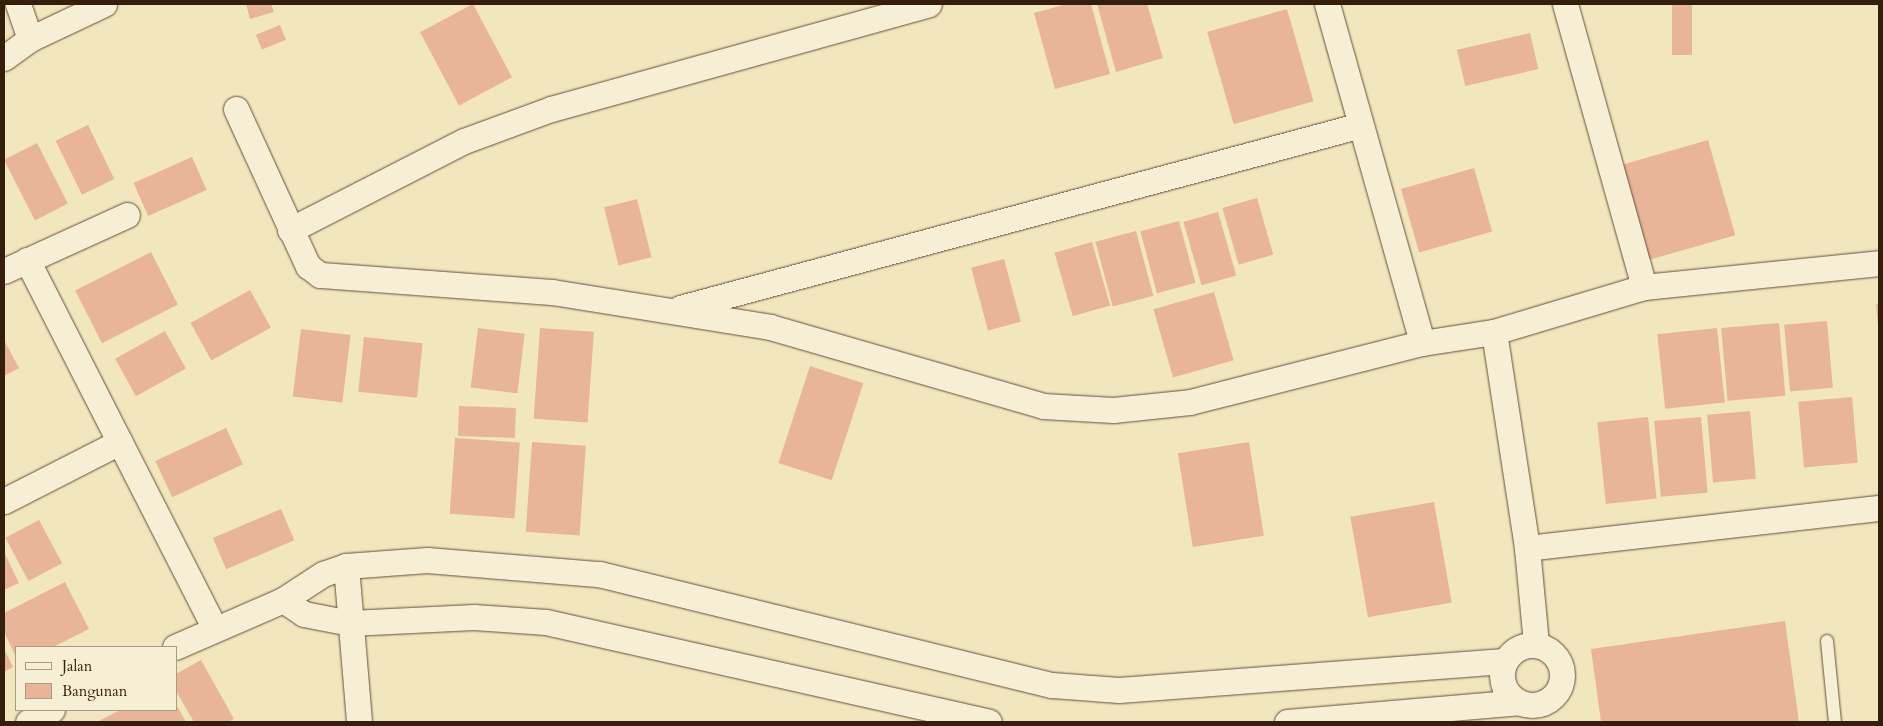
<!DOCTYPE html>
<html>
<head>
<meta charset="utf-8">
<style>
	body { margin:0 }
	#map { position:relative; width:1883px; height:726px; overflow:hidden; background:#f2e6bf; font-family:Cardo,serif }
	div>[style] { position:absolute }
	.building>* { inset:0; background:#e9b599; transform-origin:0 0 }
	.roads { filter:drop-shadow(0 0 1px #645038) drop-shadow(0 0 1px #645038) }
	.lane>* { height:12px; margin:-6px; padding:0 6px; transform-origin:6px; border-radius:6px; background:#f7efd5 }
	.street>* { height:25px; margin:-12.5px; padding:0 12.5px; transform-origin:12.5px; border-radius:12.5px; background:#f7efd5 }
	.street>.ring { margin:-12.5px; padding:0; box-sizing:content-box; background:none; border:25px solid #f7efd5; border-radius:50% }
	span { translate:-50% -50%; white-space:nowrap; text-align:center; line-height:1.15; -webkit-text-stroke:4.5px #f7efd5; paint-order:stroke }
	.frame { position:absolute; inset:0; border:5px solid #351e0b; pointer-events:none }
	.legend { position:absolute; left:15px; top:646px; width:162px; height:65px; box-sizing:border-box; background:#f7efd5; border:1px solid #a99b84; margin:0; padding:6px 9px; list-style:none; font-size:15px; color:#351e0b }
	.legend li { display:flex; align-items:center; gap:10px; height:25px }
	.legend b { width:25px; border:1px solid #a99b84 }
</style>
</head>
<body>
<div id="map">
	<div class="building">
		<i style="clip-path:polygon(246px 4px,271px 4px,274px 12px,250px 19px)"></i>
		<i style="left:473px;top:4px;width:83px;height:60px;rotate:62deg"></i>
		<i style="clip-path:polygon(1067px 4px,1091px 4px,1110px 74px,1055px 89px,1034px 13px)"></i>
		<i style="clip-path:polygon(1097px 4px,1147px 4px,1163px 58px,1116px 72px)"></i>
		<i style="left:1672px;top:4px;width:20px;height:51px"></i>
		<i style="left:1287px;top:9px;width:96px;height:83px;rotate:74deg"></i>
		<i style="left:280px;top:25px;width:16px;height:26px;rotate:68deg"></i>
		<i style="left:1530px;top:33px;width:37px;height:75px;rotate:77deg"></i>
		<i style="left:88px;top:125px;width:60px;height:36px;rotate:64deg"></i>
		<i style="left:1708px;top:140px;width:99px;height:94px;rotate:74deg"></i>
		<i style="left:37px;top:143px;width:68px;height:37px;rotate:63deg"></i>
		<i style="left:192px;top:157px;width:36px;height:64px;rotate:66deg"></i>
		<i style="left:1474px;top:168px;width:66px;height:76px;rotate:74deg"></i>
		<i style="left:1257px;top:198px;width:59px;height:36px;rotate:74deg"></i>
		<i style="left:637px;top:199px;width:60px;height:34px;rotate:76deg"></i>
		<i style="left:1218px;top:212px;width:66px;height:36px;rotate:74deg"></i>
		<i style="left:1179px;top:221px;width:64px;height:40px;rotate:75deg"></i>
		<i style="left:1136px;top:231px;width:67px;height:42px;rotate:75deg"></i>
		<i style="left:1092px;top:242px;width:66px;height:39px;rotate:74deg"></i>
		<i style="left:151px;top:252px;width:59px;height:85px;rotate:63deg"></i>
		<i style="left:1004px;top:259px;width:65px;height:34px;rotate:75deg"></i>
		<i style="left:250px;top:290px;width:43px;height:68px;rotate:61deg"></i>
		<i style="left:1214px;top:292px;width:71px;height:63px;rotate:74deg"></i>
		<i style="clip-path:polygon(1879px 303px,1879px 326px,1878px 326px,1876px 304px)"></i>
		<i style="left:1827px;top:321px;width:67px;height:43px;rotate:85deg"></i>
		<i style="left:1779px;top:323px;width:73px;height:58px;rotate:85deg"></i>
		<i style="left:478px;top:328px;width:47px;height:60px;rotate:7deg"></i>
		<i style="left:540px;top:328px;width:54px;height:91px;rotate:4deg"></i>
		<i style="left:1717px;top:328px;width:75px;height:60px;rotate:84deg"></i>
		<i style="left:301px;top:329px;width:50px;height:68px;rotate:7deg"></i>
		<i style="left:165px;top:331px;width:43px;height:57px;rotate:61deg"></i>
		<i style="left:364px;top:337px;width:59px;height:55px;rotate:6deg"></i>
		<i style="clip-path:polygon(4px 340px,19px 368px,4px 376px)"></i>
		<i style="left:810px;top:366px;width:56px;height:102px;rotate:18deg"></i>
		<i style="left:1852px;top:397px;width:66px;height:54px;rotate:85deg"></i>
		<i style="left:459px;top:406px;width:57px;height:30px;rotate:2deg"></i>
		<i style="left:1750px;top:411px;width:68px;height:43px;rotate:85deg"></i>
		<i style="left:1648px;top:417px;width:82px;height:51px;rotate:84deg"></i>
		<i style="left:1701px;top:417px;width:76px;height:47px;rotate:85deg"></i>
		<i style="left:226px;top:428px;width:40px;height:78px;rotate:65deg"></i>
		<i style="left:455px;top:438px;width:65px;height:76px;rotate:4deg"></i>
		<i style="left:532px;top:442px;width:54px;height:90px;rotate:4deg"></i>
		<i style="left:1249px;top:442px;width:95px;height:72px;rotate:81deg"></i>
		<i style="left:1434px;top:502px;width:102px;height:85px;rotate:80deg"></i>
		<i style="left:281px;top:509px;width:34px;height:74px;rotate:67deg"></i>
		<i style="left:39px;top:520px;width:49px;height:38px;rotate:62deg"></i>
		<i style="clip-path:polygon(4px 552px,19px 583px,4px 590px)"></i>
		<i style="clip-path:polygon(65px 582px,89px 629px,53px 647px,16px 647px,16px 657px,4px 632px,4px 613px)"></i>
		<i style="clip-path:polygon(1785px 621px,1799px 722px,1601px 722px,1591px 649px)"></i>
		<i style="clip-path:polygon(4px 649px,13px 667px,4px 672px)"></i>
		<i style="clip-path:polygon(201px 660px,234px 719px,228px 722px,194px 722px,176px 691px,176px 674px)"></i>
		<i style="clip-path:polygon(176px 704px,186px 722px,97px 722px,120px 710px,176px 710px)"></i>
	</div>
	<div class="roads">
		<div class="lane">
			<i style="left:1827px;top:641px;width:81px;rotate:84.4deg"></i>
		</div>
		<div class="street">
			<i style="left:1327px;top:4px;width:352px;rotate:74.3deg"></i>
			<i style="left:1565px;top:4px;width:294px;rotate:74.4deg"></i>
			<i style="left:30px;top:39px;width:82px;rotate:-25.3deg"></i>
			<i style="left:4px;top:58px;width:32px;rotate:-36deg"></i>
			<i style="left:30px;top:39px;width:37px;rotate:-109deg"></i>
			<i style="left:236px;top:109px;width:173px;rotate:65.4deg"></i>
			<i style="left:308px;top:266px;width:15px;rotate:37deg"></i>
			<i style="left:320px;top:275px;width:233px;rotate:4.2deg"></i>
			<i style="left:552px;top:292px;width:221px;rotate:9.1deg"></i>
			<i style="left:770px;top:327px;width:284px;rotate:16.1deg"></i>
			<i style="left:1043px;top:406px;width:70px;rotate:3.3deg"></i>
			<i style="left:1113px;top:410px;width:77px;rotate:-5.9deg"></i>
			<i style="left:1190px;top:402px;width:239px;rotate:-14.3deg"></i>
			<i style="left:1422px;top:343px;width:73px;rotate:-8.7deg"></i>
			<i style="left:1494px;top:332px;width:157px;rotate:-16.7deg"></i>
			<i style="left:1644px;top:287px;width:236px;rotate:-5.8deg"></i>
			<i style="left:290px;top:230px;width:195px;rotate:-27.1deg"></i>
			<i style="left:464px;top:141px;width:93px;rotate:-20.2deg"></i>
			<i style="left:551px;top:109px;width:392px;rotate:-15.5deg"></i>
			<i style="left:27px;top:260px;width:412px;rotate:63deg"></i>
			<i style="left:4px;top:271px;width:135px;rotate:-24.5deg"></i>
			<i style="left:680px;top:308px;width:705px;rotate:-15.04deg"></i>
			<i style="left:1494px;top:332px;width:219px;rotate:81.3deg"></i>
			<i style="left:1527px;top:548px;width:96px;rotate:84.6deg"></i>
			<i style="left:4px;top:501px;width:130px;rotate:-27deg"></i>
			<i style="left:1527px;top:548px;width:354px;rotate:-6.5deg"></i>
			<i style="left:346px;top:566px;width:157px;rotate:85.2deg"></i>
			<i style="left:283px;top:600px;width:25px;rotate:34deg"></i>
			<i style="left:304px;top:614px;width:47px;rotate:11.1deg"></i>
			<i style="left:350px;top:623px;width:124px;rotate:-2.8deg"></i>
			<i style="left:474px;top:617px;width:72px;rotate:4deg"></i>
			<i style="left:546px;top:622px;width:454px;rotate:12.7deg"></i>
			<i class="ring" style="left:1502px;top:645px;width:35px;height:35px"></i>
			<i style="left:175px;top:647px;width:118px;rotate:-23.5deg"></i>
			<i style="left:283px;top:600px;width:48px;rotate:-33deg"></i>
			<i style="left:323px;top:574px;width:24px;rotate:-19deg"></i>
			<i style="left:346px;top:566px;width:81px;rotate:-4.2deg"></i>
			<i style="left:427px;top:560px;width:173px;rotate:4.7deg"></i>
			<i style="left:599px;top:574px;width:466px;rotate:13.8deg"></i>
			<i style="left:1052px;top:685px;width:67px;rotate:4.3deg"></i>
			<i style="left:1119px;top:690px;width:386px;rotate:-4.3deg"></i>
			<i style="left:28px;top:722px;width:27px;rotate:-27deg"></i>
			<i style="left:1287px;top:722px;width:232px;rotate:-4.9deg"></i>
		</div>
	</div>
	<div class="frame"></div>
	<ul class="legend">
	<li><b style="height:6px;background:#f7efd5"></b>Jalan</li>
	<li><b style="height:14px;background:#e9b599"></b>Bangunan</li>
	</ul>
</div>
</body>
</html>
